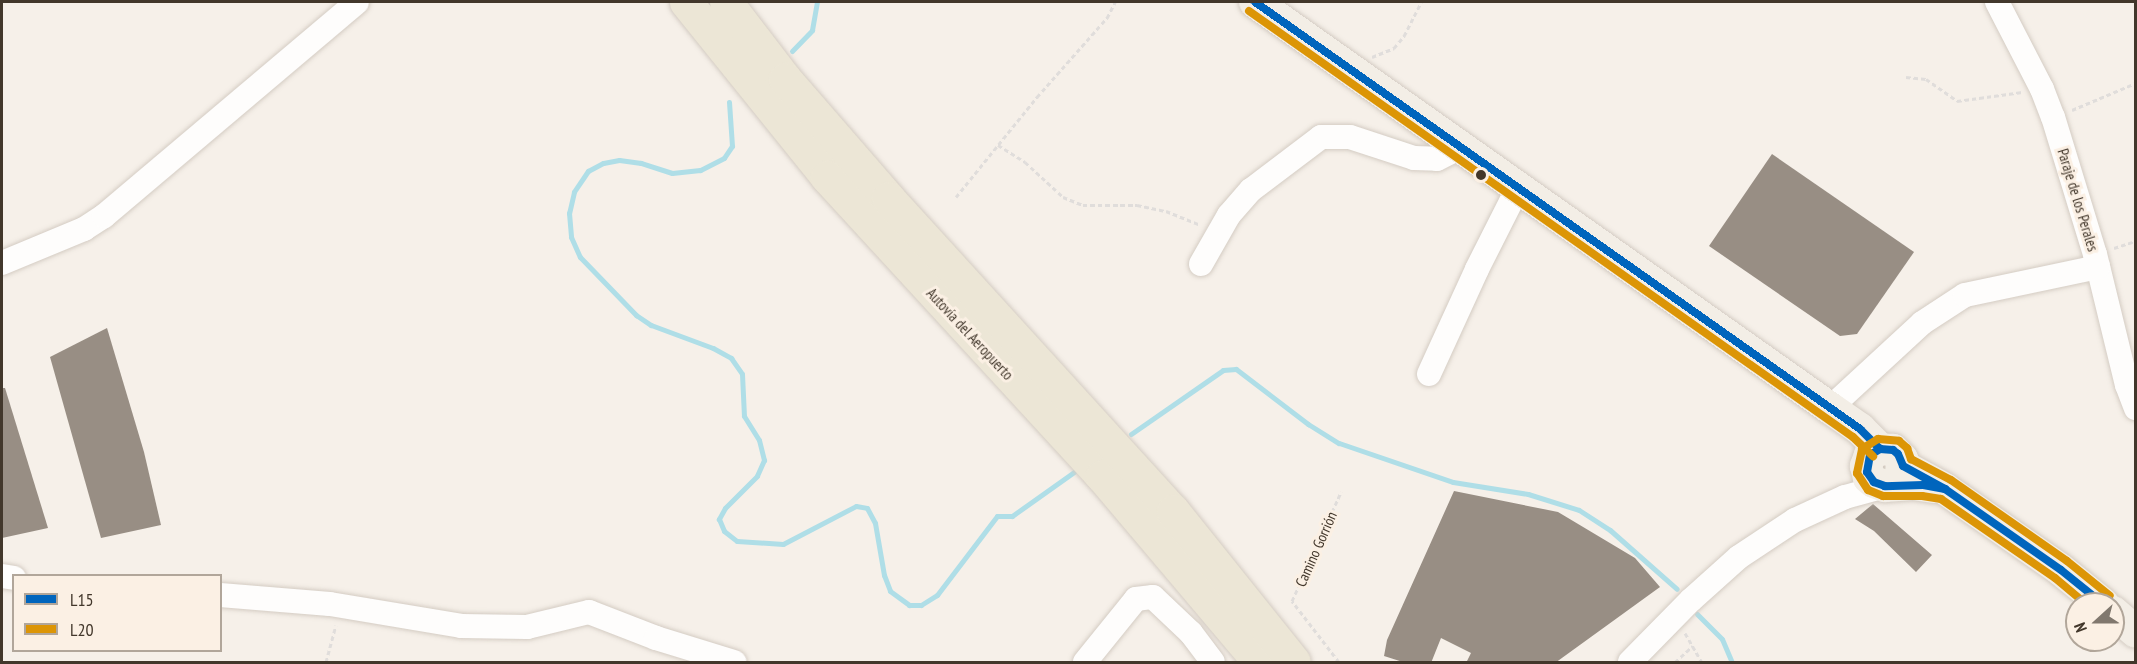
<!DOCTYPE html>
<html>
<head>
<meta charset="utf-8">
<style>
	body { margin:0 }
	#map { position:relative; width:2137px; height:664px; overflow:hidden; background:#f6f0e9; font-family:"PT Sans Narrow",sans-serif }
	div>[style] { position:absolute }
	.stream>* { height:5px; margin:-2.5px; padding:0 2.5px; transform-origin:2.5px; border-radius:2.5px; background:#afdee7 }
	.building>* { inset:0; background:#988e84 }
	.path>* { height:3px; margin-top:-1.5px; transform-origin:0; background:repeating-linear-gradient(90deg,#e0dddb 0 4.5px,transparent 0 7.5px) }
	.roads { filter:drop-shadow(0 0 2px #d4ccc3) drop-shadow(0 0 2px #d4ccc3) }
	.minor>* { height:24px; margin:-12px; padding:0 12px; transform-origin:12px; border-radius:12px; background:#fefdfc }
	.major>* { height:32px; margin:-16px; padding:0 16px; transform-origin:16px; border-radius:16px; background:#f3eee6 }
	.highway>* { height:33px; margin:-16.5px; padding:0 16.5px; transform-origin:16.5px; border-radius:16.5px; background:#ece6d6 }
	.bus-1>* { height:8px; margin:-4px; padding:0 4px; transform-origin:4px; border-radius:4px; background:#0065bd }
	.bus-2>* { height:8px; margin:-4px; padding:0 4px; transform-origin:4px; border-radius:4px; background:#dc9506 }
	.dots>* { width:16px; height:16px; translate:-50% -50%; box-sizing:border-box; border:3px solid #fbf0e4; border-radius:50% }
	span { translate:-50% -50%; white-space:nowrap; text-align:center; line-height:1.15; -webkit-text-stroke:6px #fbf0e4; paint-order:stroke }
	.street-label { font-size:15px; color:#42372b }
	.frame { position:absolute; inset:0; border:3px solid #42372b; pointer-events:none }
	.legend { position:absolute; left:12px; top:574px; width:210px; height:78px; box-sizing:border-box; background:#fbf0e4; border:2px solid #b1a69a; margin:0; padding:8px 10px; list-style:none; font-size:18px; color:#42372b }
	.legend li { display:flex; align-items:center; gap:12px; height:30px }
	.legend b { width:30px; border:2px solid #b1a69a }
	.north { position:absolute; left:2065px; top:592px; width:60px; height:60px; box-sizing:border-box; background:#fbf0e4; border:2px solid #b1a69a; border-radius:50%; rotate:249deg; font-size:16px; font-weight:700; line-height:24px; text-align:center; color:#42372b }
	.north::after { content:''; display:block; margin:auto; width:21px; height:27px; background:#81786e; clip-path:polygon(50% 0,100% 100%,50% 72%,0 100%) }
</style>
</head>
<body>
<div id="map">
	<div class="stream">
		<i style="left:792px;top:51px;width:29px;rotate:-46deg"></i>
		<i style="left:812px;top:30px;width:28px;rotate:-80deg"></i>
		<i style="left:729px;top:102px;width:44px;rotate:86.1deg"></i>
		<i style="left:732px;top:146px;width:14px;rotate:124deg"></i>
		<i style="left:724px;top:158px;width:27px;rotate:153deg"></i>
		<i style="left:700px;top:170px;width:28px;rotate:174deg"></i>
		<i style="left:672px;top:173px;width:33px;rotate:-162deg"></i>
		<i style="left:641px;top:163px;width:22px;rotate:-172deg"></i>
		<i style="left:619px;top:160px;width:16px;rotate:169deg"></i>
		<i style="left:603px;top:163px;width:17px;rotate:152deg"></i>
		<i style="left:588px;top:171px;width:25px;rotate:124deg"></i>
		<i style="left:574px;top:192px;width:22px;rotate:103deg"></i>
		<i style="left:569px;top:213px;width:24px;rotate:85deg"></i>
		<i style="left:571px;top:237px;width:22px;rotate:66deg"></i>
		<i style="left:580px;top:257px;width:81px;rotate:46deg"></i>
		<i style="left:636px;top:315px;width:18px;rotate:34deg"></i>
		<i style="left:651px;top:325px;width:66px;rotate:20.4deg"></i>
		<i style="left:713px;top:348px;width:21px;rotate:29deg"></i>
		<i style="left:731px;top:358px;width:19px;rotate:55deg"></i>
		<i style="left:742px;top:374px;width:42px;rotate:87.3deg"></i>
		<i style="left:744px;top:416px;width:28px;rotate:58deg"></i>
		<i style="left:759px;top:440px;width:21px;rotate:76deg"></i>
		<i style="left:764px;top:460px;width:17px;rotate:114deg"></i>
		<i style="left:757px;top:476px;width:45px;rotate:135deg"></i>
		<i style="left:725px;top:508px;width:13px;rotate:119deg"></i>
		<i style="left:719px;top:519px;width:13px;rotate:67deg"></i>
		<i style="left:724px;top:531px;width:16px;rotate:38deg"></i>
		<i style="left:737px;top:541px;width:46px;rotate:3.7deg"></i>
		<i style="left:783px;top:544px;width:82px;rotate:-27.5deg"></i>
		<i style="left:856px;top:506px;width:11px;rotate:10deg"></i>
		<i style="left:867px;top:508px;width:17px;rotate:62deg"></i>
		<i style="left:875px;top:523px;width:53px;rotate:80.2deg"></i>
		<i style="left:884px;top:575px;width:17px;rotate:69deg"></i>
		<i style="left:890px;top:591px;width:24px;rotate:36deg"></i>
		<i style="left:909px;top:605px;width:12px"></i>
		<i style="left:921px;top:605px;width:19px;rotate:-32deg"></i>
		<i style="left:937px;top:595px;width:99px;rotate:-52.8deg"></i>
		<i style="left:997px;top:516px;width:15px"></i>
		<i style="left:1012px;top:516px;width:76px;rotate:-35.4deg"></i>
		<i style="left:1131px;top:434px;width:112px;rotate:-34.8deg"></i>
		<i style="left:1223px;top:370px;width:13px;rotate:-4deg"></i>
		<i style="left:1236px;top:369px;width:91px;rotate:37.4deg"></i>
		<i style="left:1308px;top:424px;width:36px;rotate:32deg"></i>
		<i style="left:1339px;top:443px;width:120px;rotate:18.9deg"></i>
		<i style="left:1453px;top:482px;width:76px;rotate:9.1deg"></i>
		<i style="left:1528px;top:494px;width:53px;rotate:17.4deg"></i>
		<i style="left:1579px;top:510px;width:37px;rotate:33deg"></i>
		<i style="left:1610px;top:530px;width:89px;rotate:41.4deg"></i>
		<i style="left:1697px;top:614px;width:35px;rotate:45deg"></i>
		<i style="left:1722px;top:639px;width:25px;rotate:67deg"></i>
	</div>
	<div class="building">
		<i style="clip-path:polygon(1772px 154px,1914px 252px,1857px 334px,1840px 336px,1709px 246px)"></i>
		<i style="clip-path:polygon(107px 328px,144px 452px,161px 525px,101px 538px,50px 357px)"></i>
		<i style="clip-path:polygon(2px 388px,5px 388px,48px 528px,2px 538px)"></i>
		<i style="clip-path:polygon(1454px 491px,1558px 512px,1635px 558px,1660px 587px,1555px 663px,1466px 663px,1471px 653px,1441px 638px,1431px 663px,1406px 663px,1384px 656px,1387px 640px)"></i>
		<i style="clip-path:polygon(1873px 504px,1932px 555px,1916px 572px,1874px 531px,1855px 519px)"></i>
	</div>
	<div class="path">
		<i style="left:1372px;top:57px;width:24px;rotate:-22deg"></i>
		<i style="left:1394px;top:48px;width:16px;rotate:-50deg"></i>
		<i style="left:1404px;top:36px;width:38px;rotate:-63deg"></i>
		<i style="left:1906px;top:77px;width:20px;rotate:6deg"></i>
		<i style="left:1926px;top:79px;width:38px;rotate:35deg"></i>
		<i style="left:1957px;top:101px;width:66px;rotate:-7.9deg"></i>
		<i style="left:2072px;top:110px;width:69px;rotate:-22.9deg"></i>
		<i style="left:998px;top:145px;width:32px;rotate:32deg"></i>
		<i style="left:1025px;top:162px;width:52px;rotate:42.6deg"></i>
		<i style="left:1063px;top:197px;width:22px;rotate:22deg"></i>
		<i style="left:1083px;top:205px;width:54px"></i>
		<i style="left:1137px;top:205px;width:30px;rotate:12deg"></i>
		<i style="left:1166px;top:211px;width:37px;rotate:22deg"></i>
		<i style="left:956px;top:197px;width:129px;rotate:-51deg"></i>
		<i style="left:1037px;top:97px;width:106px;rotate:-48.5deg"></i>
		<i style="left:1107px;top:18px;width:18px;rotate:-63deg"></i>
		<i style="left:2114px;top:248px;width:23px;rotate:-18deg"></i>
		<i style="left:1685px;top:633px;width:34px;rotate:60deg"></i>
		<i style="left:326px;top:662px;width:38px;rotate:-75deg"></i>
		<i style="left:1339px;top:662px;width:77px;rotate:-127.6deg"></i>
		<i style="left:1292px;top:601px;width:120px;rotate:-65.8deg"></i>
		<i style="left:1675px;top:662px;width:24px;rotate:-42deg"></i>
	</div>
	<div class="roads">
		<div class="minor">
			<i style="left:1997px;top:2px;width:98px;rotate:62.7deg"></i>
			<i style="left:2042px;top:89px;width:30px;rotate:69deg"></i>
			<i style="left:2053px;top:117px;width:143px;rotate:73deg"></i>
			<i style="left:2095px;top:254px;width:135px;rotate:76.3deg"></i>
			<i style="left:2127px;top:385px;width:25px;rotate:69deg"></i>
			<i style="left:2px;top:263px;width:89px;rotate:-22.5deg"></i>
			<i style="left:84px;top:229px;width:24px;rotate:-33deg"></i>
			<i style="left:104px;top:216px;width:331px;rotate:-40.2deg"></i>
			<i style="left:1201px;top:264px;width:56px;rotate:-60.3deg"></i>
			<i style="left:1229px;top:215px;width:33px;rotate:-49deg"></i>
			<i style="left:1251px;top:190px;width:88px;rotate:-37.1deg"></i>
			<i style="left:1321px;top:137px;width:29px"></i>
			<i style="left:1350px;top:137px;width:67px;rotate:18.2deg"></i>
			<i style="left:1414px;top:158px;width:23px;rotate:2deg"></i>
			<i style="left:1437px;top:159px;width:27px;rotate:-27deg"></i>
			<i style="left:1429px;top:374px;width:115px;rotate:-65.4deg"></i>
			<i style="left:1477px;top:269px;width:91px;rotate:-63.2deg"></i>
			<i style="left:1830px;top:408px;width:125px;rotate:-42.7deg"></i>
			<i style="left:1922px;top:323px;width:51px;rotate:-33.1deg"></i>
			<i style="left:1965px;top:295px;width:136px;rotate:-11.9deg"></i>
			<i style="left:2px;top:576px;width:12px;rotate:9deg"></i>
			<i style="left:220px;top:595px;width:110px;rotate:4.7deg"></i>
			<i style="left:330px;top:604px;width:133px;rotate:9.5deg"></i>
			<i style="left:461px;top:626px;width:66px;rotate:0.9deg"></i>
			<i style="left:527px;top:627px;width:64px;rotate:-13.6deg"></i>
			<i style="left:589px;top:612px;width:72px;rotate:21.2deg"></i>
			<i style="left:656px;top:638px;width:82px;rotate:17.1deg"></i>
			<i style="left:1085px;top:662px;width:81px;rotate:-51deg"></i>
			<i style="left:1136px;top:599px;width:17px;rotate:-7deg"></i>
			<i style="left:1153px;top:597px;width:52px;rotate:43.5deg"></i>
			<i style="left:1191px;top:633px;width:36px;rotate:53deg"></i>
			<i style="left:1630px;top:662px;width:87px;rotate:-45.5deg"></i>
			<i style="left:1691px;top:600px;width:64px;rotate:-41.9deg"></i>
			<i style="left:1739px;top:557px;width:67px;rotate:-33.5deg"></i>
			<i style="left:1795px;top:520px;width:55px;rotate:-24.7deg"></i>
			<i style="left:1845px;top:497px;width:41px;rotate:-15.4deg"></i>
		</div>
		<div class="major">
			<i style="left:1255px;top:2px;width:704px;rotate:35.23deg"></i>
			<i style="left:1830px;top:408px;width:37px;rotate:35deg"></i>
			<i style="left:1860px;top:429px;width:28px;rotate:45deg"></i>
			<i style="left:1903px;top:466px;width:48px;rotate:28.7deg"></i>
			<i style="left:1945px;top:489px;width:141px;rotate:34.9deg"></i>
			<i style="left:2061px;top:570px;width:54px;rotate:39deg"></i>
			<i style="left:1891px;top:485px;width:13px;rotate:-39deg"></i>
			<i style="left:1901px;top:477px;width:18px;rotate:-87deg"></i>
			<i style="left:1902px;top:459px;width:13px;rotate:-135deg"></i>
			<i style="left:1893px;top:450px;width:13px;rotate:-176deg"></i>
			<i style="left:1880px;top:449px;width:12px;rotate:149deg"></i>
			<i style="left:1870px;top:455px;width:12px;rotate:110deg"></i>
			<i style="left:1866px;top:466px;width:12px;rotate:76deg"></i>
			<i style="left:1869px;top:478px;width:6px;rotate:39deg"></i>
			<i style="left:1874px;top:482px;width:12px;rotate:20deg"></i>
			<i style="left:1885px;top:486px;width:28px;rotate:-4deg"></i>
			<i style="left:1913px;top:484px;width:22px;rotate:8deg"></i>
			<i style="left:2113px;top:612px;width:30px;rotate:41deg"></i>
		</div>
		<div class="highway">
			<i style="left:686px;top:2px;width:225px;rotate:51.1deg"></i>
			<i style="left:827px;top:177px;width:406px;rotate:47.4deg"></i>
			<i style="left:1102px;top:476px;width:243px;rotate:49.8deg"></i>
			<i style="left:726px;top:2px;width:97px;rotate:52.5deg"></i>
			<i style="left:785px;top:79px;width:157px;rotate:49.1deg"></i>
			<i style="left:888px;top:198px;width:423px;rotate:47.7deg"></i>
			<i style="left:1173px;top:511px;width:193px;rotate:51.3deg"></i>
		</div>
	</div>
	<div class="bus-1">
		<i style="left:1255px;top:2px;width:741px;rotate:35.21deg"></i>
		<i style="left:1860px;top:429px;width:28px;rotate:45deg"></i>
		<i style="left:1880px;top:449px;width:13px;rotate:4deg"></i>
		<i style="left:1893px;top:450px;width:6px;rotate:39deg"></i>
		<i style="left:1898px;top:454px;width:13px;rotate:67deg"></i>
		<i style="left:1903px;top:466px;width:48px;rotate:28.7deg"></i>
		<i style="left:1945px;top:489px;width:22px;rotate:-170deg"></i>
		<i style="left:1923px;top:485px;width:38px;rotate:178deg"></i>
		<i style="left:1885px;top:486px;width:12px;rotate:-160deg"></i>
		<i style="left:1874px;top:482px;width:12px;rotate:-125deg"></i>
		<i style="left:1867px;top:472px;width:17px;rotate:-80deg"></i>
		<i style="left:1870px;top:455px;width:12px;rotate:-31deg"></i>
		<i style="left:1945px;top:489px;width:141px;rotate:34.9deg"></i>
		<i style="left:2061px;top:570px;width:54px;rotate:39deg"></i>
	</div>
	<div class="bus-2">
		<i style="left:1249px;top:11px;width:739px;rotate:35.2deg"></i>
		<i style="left:1853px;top:437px;width:28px;rotate:44deg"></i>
		<i style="left:2086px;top:604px;width:40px;rotate:-140deg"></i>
		<i style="left:2055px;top:578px;width:139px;rotate:-145.3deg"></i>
		<i style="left:1941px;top:499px;width:19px;rotate:-171deg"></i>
		<i style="left:1922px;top:496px;width:39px;rotate:180deg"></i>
		<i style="left:1883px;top:496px;width:16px;rotate:-158deg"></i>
		<i style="left:1868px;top:490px;width:20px;rotate:-123deg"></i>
		<i style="left:1857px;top:473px;width:25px;rotate:-78deg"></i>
		<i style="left:1862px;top:449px;width:19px;rotate:-32deg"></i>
		<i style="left:1878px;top:439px;width:21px;rotate:5deg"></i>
		<i style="left:1899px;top:441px;width:11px;rotate:41deg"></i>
		<i style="left:1907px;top:448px;width:12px;rotate:70deg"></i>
		<i style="left:1911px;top:459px;width:45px;rotate:27.7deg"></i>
		<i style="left:1951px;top:480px;width:141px;rotate:34.9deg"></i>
		<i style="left:2067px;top:561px;width:55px;rotate:39.1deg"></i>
	</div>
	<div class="dots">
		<i style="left:1481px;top:175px;background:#42372b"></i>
	</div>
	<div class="street-label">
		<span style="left:2078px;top:200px;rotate:73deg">Paraje de los Perales</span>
		<span style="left:970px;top:334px;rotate:47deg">Autovía del Aeropuerto</span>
		<span style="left:1316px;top:549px;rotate:-66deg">Camino Gorrión</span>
	</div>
	<div class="frame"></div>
	<ul class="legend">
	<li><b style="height:8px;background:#0065bd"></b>L15</li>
	<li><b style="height:8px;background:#dc9506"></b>L20</li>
	</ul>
	<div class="north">N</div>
</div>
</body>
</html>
